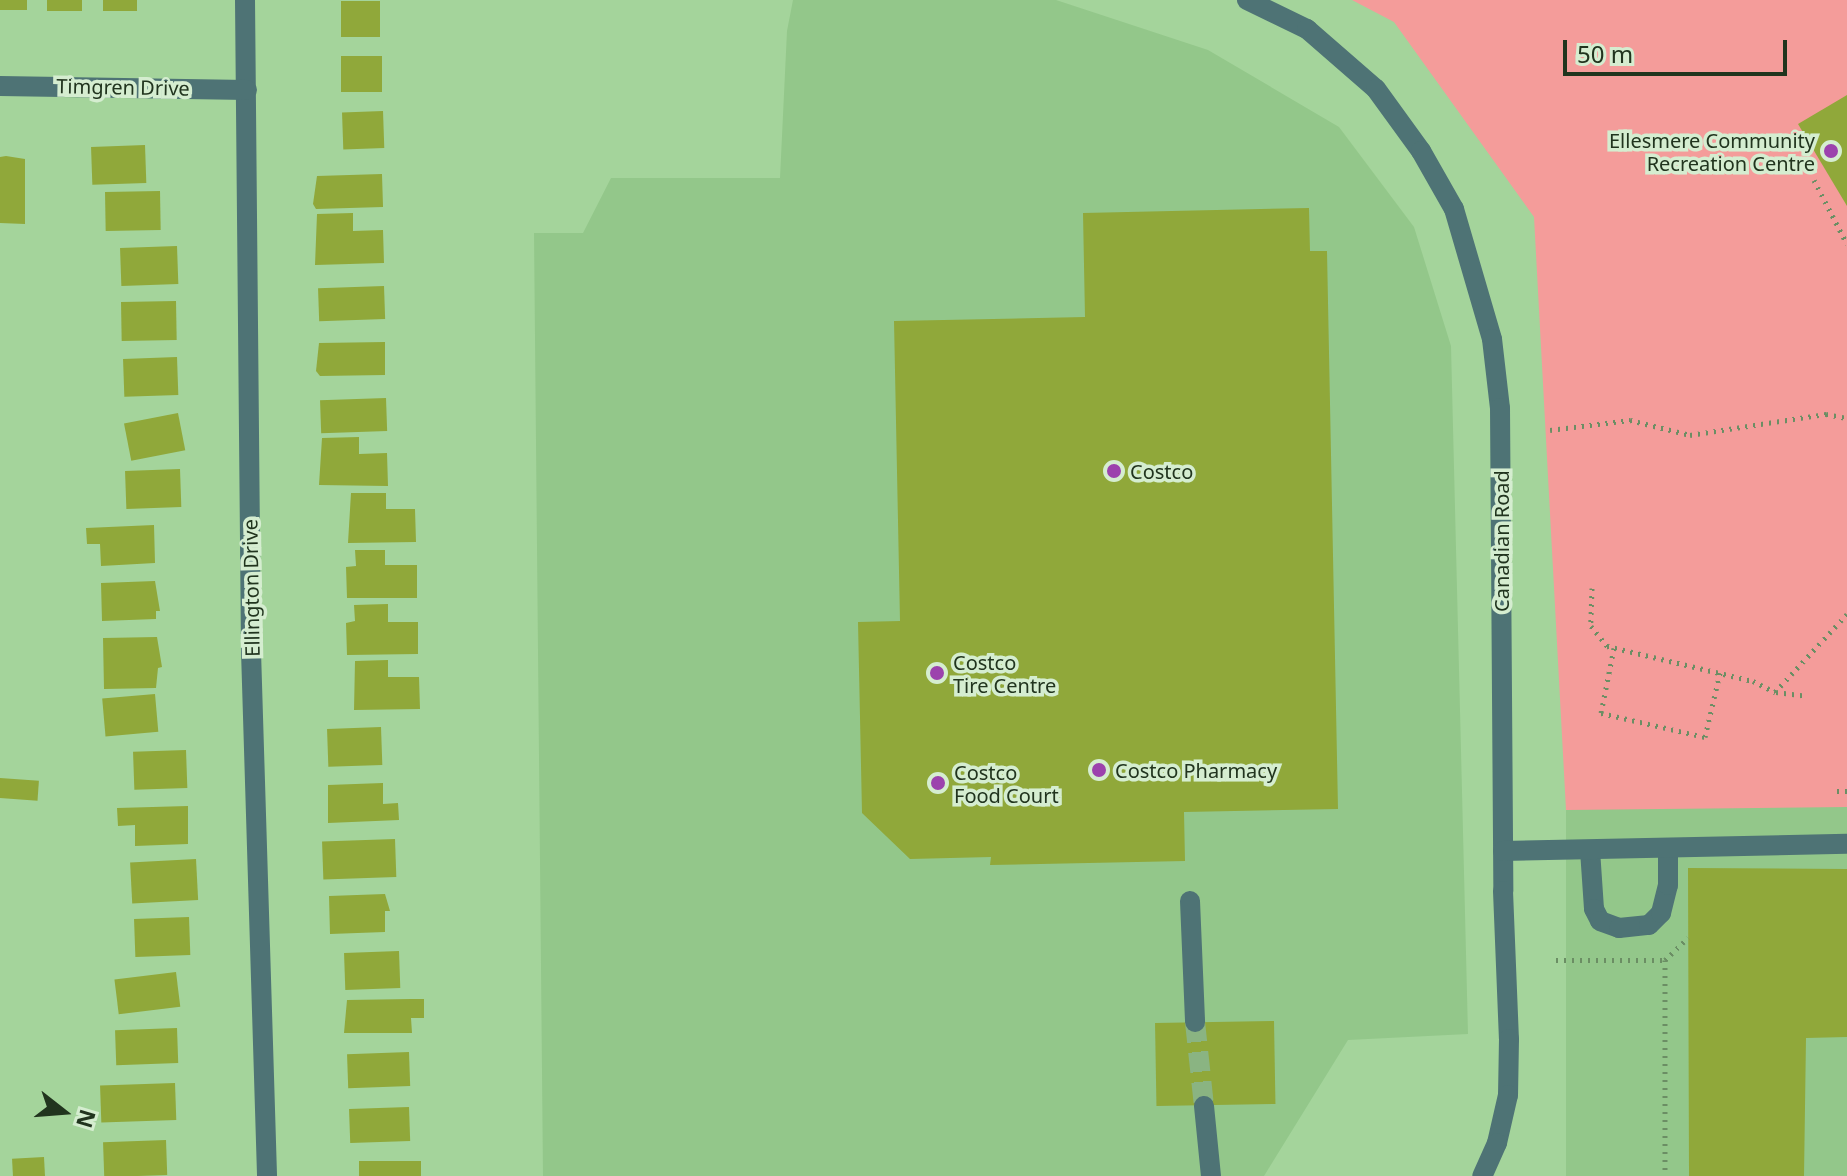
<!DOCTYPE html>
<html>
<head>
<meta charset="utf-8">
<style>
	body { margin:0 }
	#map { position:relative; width:1847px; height:1176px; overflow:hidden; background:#a4d49b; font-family:"Noto Sans",sans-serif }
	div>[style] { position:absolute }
	.built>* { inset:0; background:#93c78a; transform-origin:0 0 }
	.green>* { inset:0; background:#f49c9a }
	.building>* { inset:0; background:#90a83a; transform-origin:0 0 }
	.minor-tunnel>* { height:20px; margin-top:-10px; transform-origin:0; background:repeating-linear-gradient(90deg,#8ab482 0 20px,transparent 0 30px) }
	.path>* { height:5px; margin-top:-2.5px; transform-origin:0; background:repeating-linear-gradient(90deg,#6b8e64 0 2px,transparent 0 8px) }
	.minor>* { height:20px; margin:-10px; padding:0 10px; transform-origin:10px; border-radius:10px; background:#4e7375 }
	.dots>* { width:22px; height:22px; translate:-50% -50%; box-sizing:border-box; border:4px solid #d5edd0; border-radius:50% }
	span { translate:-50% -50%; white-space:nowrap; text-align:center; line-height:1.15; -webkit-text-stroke:7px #d5edd0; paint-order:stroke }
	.street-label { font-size:20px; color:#21341e }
	.poi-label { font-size:20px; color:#21341e }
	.right { translate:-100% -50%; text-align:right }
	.left { translate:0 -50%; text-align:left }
	.north { position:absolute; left:24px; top:1072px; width:80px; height:80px; -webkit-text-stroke:6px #d5edd0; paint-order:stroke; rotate:107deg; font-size:22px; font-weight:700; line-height:32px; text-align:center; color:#21341e }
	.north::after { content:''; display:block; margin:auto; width:28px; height:36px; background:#21341e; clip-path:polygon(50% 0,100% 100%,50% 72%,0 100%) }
	.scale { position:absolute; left:1563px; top:40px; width:224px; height:36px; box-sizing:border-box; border:4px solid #21341e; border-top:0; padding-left:10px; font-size:24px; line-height:28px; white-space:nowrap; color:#21341e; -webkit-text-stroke:6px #d5edd0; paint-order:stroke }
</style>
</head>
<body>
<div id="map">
	<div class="built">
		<i style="clip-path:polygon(793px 0,1056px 0,1208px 50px,1339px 127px,1414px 227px,1451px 346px,1468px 1034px,1348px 1040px,1264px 1176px,543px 1176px,534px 233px,583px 233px,611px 178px,780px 178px,787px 31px)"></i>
		<i style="left:1847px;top:807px;width:369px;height:281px;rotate:90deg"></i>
	</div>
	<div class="green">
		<i style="clip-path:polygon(1352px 0,1847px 0,1847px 807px,1566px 810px,1534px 217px,1394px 22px)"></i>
	</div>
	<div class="building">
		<i style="left:0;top:0;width:27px;height:10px"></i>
		<i style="left:47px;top:0;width:35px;height:11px"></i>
		<i style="left:103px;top:0;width:34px;height:11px"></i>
		<i style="left:341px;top:1px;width:39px;height:36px"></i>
		<i style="left:382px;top:56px;width:36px;height:41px;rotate:90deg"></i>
		<i style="clip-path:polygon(1847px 95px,1847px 206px,1798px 124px)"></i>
		<i style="left:383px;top:111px;width:37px;height:41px;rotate:88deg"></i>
		<i style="left:145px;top:145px;width:38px;height:54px;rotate:88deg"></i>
		<i style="clip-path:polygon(6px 156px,25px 159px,25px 224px,0 223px,0 157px)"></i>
		<i style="clip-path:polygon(382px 174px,383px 207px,316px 209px,313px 204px,317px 176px)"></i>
		<i style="left:160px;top:191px;width:39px;height:55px;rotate:89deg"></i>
		<i style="clip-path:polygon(1309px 208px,1310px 251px,1327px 251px,1338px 809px,1184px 812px,1185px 861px,990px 865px,991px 857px,910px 859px,862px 813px,858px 622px,900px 621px,894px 321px,1085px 317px,1083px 213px)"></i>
		<i style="clip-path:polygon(353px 213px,353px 231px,383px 230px,384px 263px,315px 265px,317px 214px)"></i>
		<i style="left:177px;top:246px;width:38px;height:57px;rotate:88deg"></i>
		<i style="left:384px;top:286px;width:33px;height:66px;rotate:88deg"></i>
		<i style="left:176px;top:301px;width:39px;height:55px;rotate:89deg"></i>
		<i style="clip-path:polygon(385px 342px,385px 375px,320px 376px,316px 371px,319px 343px)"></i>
		<i style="left:177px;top:357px;width:38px;height:54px;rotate:88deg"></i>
		<i style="left:386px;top:398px;width:33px;height:66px;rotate:88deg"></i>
		<i style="left:178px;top:413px;width:38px;height:55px;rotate:79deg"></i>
		<i style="clip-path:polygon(359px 437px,359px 454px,387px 453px,388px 486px,319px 485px,322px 438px)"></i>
		<i style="left:180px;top:469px;width:38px;height:55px;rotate:88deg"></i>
		<i style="clip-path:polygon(351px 493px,386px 493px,386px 509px,415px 509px,416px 542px,348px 543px)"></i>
		<i style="clip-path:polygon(154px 525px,155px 563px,101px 566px,100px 544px,87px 544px,86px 528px)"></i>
		<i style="clip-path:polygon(355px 550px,385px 550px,385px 565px,417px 565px,417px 598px,347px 598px,346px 567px,356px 566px)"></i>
		<i style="clip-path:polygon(155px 581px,160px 611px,156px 611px,156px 619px,102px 621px,101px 583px)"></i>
		<i style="clip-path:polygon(388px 604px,388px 622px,418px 622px,418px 654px,347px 655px,346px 623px,355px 621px,354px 605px)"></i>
		<i style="clip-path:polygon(157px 637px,162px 667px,158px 668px,156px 688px,104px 689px,103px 638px)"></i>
		<i style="clip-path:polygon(388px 660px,388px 677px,419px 677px,420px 709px,354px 710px,355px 661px)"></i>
		<i style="left:155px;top:694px;width:38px;height:53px;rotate:85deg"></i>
		<i style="left:381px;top:727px;width:38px;height:54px;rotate:88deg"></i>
		<i style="left:186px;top:750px;width:38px;height:53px;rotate:88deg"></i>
		<i style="left:0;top:778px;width:39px;height:20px;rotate:4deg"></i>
		<i style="clip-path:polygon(383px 783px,383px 804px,398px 803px,399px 820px,328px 823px,328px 785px)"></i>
		<i style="clip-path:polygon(188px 806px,188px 844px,135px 846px,135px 825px,118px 826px,117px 808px)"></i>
		<i style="left:395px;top:839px;width:38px;height:73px;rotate:88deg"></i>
		<i style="left:196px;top:859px;width:41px;height:66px;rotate:87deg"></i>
		<i style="clip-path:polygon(1688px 868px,1847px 869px,1847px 1037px,1806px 1038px,1804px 1176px,1689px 1176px)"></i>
		<i style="clip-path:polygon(385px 894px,390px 911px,385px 911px,385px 932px,330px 934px,329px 896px)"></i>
		<i style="left:189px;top:917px;width:38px;height:55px;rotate:88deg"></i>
		<i style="left:399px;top:951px;width:37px;height:55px;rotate:88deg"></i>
		<i style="left:176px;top:972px;width:35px;height:62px;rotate:83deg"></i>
		<i style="clip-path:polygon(411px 999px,424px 999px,424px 1018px,411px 1018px,412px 1033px,344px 1033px,347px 1000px)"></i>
		<i style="left:1274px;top:1021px;width:83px;height:119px;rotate:89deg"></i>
		<i style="left:177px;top:1028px;width:35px;height:62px;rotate:88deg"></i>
		<i style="left:409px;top:1052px;width:34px;height:62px;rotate:88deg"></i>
		<i style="left:175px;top:1083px;width:37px;height:75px;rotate:88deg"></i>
		<i style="left:409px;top:1107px;width:34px;height:60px;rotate:88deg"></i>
		<i style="left:166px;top:1140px;width:35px;height:63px;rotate:88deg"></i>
		<i style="left:44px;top:1157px;width:19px;height:32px;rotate:87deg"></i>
		<i style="left:421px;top:1161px;width:15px;height:62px;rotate:90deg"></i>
	</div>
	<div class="minor-tunnel">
		<i style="left:1195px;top:1022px;width:84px;rotate:83.9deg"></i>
	</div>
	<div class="path">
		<i style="left:1814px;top:180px;width:72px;rotate:62.7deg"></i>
		<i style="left:1550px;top:430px;width:81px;rotate:-7.1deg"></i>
		<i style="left:1630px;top:420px;width:62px;rotate:14deg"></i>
		<i style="left:1690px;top:435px;width:138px;rotate:-8.8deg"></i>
		<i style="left:1826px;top:414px;width:21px;rotate:11deg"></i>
		<i style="left:1592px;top:588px;width:38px;rotate:92deg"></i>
		<i style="left:1591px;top:626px;width:26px;rotate:51deg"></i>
		<i style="left:1607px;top:646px;width:150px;rotate:13.5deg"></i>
		<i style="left:1753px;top:681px;width:25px;rotate:27deg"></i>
		<i style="left:1775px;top:692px;width:106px;rotate:-47.3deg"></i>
		<i style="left:1614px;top:648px;width:66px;rotate:101.3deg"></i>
		<i style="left:1601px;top:713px;width:107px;rotate:13deg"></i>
		<i style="left:1705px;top:737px;width:66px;rotate:-76.8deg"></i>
		<i style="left:1776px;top:692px;width:32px;rotate:7deg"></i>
		<i style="left:1837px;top:791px;width:10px"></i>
		<i style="left:1556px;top:960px;width:109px"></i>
		<i style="left:1665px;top:960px;width:216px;rotate:90deg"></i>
		<i style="left:1665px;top:960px;width:32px;rotate:-44deg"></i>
	</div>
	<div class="minor">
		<i style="left:245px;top:0;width:651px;rotate:89.47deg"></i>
		<i style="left:251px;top:651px;width:525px;rotate:88.25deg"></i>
		<i style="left:1247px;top:0;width:67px;rotate:25.8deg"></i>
		<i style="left:1307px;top:29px;width:91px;rotate:41deg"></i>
		<i style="left:1376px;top:89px;width:77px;rotate:54deg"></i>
		<i style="left:1421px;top:151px;width:67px;rotate:60.4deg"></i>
		<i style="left:1454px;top:209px;width:135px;rotate:73.7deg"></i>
		<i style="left:1492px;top:339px;width:69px;rotate:83.4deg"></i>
		<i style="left:1500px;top:408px;width:483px;rotate:89.6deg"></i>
		<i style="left:1503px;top:891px;width:148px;rotate:87.7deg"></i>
		<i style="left:1509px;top:1039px;width:56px;rotate:91deg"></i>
		<i style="left:1508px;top:1095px;width:49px;rotate:102.9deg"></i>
		<i style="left:1497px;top:1143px;width:36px;rotate:114deg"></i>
		<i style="left:0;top:86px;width:247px;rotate:0.9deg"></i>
		<i style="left:1590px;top:850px;width:59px;rotate:86.1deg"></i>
		<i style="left:1594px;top:909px;width:13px;rotate:63deg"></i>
		<i style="left:1600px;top:921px;width:20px;rotate:20deg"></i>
		<i style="left:1619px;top:928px;width:30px;rotate:-6deg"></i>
		<i style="left:1649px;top:925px;width:17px;rotate:-45deg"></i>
		<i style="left:1661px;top:913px;width:29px;rotate:-76deg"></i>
		<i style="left:1668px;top:885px;width:35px;rotate:-90deg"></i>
		<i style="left:1503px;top:851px;width:344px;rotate:-1.2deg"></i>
		<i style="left:1190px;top:901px;width:121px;rotate:87.6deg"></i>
		<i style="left:1204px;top:1106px;width:70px;rotate:84.3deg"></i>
	</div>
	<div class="dots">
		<i style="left:1831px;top:151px;background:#9c42ad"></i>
		<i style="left:1114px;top:471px;background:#9c42ad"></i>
		<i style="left:937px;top:673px;background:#9c42ad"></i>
		<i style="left:1099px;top:770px;background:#9c42ad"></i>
		<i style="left:938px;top:783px;background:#9c42ad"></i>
	</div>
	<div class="street-label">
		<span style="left:123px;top:87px;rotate:1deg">Timgren Drive</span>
		<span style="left:1501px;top:541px;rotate:-90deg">Canadian Road</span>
		<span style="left:251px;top:588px;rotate:-91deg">Ellington Drive</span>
	</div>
	<div class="poi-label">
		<span class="right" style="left:1815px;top:152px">Ellesmere Community<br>Recreation Centre</span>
		<span class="left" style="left:1130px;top:471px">Costco</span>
		<span class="left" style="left:953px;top:674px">Costco<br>Tire Centre</span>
		<span class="left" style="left:1115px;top:770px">Costco Pharmacy</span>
		<span class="left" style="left:954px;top:784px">Costco<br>Food Court</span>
	</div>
	<div class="north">N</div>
	<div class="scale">50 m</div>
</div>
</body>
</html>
